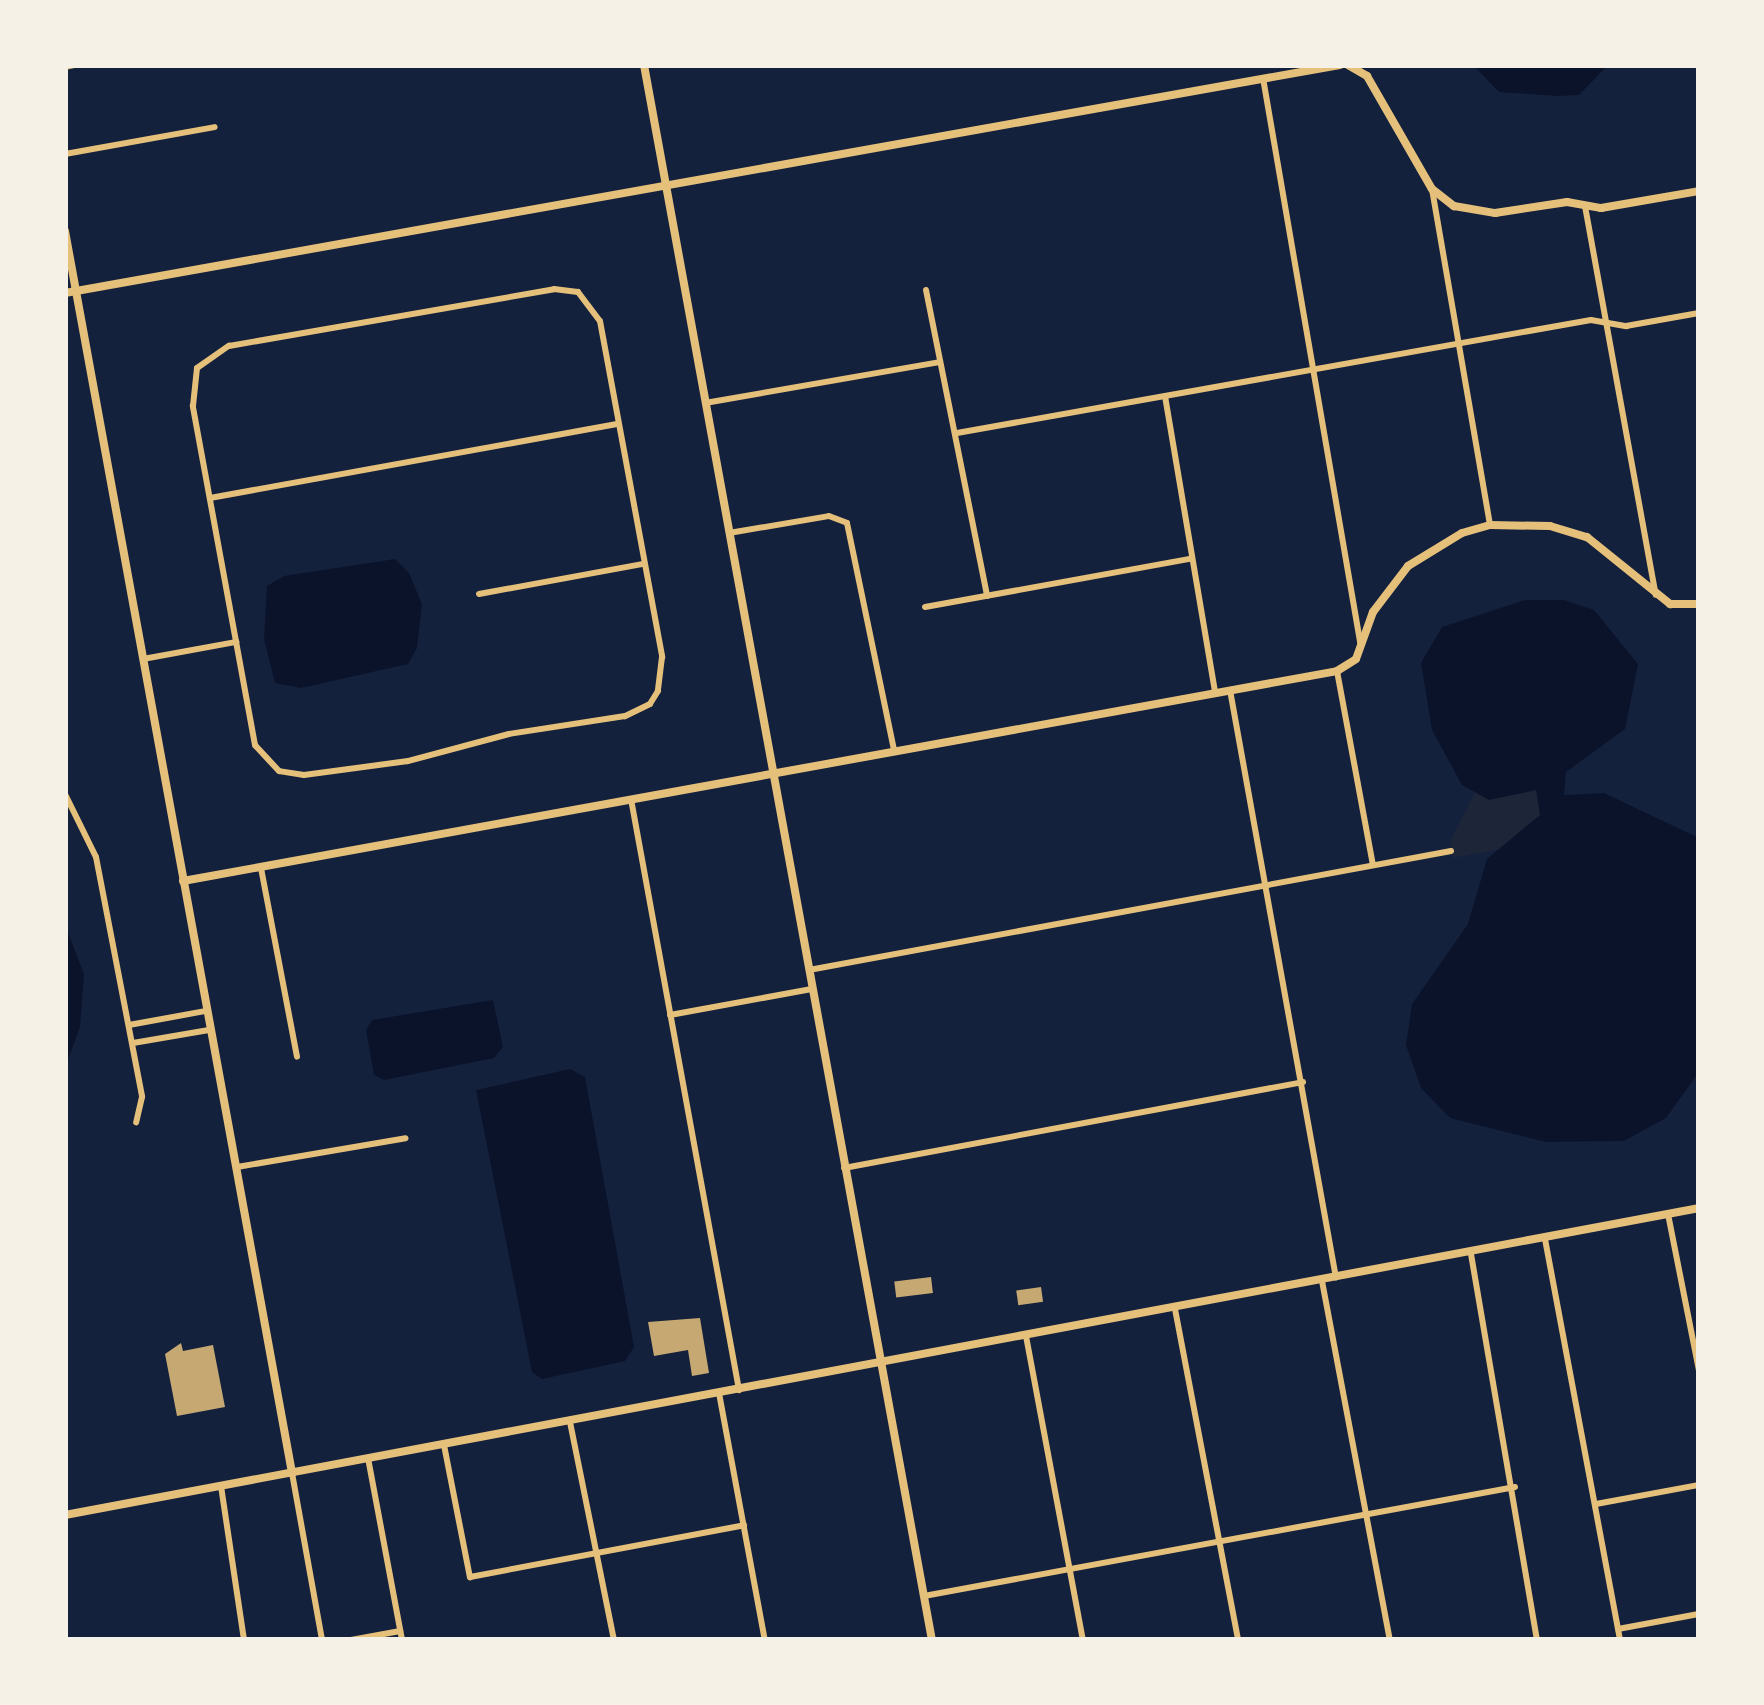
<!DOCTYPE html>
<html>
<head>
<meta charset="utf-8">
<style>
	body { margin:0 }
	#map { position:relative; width:1764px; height:1705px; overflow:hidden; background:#14213d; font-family:"IBM Plex Sans",sans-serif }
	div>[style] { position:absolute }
	.green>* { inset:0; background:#1d2539 }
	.water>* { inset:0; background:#0b132b }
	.building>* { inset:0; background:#c6a872; transform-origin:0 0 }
	.minor>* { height:6px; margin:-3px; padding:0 3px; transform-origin:3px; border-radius:3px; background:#e5c07b }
	.tertiary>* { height:8px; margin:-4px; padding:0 4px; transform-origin:4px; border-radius:4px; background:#e5c07b }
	span { translate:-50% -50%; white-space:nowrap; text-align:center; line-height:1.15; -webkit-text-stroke:9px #f6f1e7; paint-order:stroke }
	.frame { position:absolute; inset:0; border:68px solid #f6f1e7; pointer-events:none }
</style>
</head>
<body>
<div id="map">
	<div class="green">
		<i style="clip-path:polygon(1525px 696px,1551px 840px,1453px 858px,1450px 841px)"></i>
	</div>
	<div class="water">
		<i style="clip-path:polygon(1473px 65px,1608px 65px,1579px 95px,1558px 96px,1499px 92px)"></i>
		<i style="clip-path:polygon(395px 559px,409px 573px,422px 604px,417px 648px,408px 664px,301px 688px,275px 683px,264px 639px,267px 586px,284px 576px)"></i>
		<i style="clip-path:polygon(1525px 600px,1564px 600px,1594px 610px,1638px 664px,1625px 729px,1566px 772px,1564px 795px,1604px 793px,1699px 838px,1699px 1072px,1666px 1118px,1624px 1141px,1546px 1142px,1450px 1118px,1421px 1088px,1406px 1045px,1412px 1004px,1468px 924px,1487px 859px,1540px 815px,1536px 790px,1489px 800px,1462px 785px,1432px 730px,1421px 663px,1442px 627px)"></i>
		<i style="clip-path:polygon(65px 925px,84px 974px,80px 1027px,65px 1067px)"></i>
		<i style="clip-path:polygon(493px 1000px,503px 1047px,494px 1058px,384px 1080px,374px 1075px,366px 1030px,372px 1020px)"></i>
		<i style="clip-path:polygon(570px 1069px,585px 1077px,634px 1347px,625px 1361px,542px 1379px,532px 1372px,476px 1090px)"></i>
	</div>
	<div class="building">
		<i style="left:931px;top:1277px;width:16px;height:37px;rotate:83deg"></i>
		<i style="left:1041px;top:1287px;width:15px;height:25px;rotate:82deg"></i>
		<i style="clip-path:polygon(700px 1318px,709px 1373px,692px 1376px,688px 1350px,654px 1356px,648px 1322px)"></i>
		<i style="clip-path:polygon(181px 1343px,183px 1351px,213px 1345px,225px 1407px,177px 1416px,165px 1354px)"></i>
	</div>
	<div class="minor">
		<i style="left:65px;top:67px;width:9px;rotate:-13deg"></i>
		<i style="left:1263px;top:78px;width:577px;rotate:80.23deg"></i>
		<i style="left:65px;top:154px;width:152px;rotate:-10.2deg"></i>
		<i style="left:1432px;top:189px;width:341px;rotate:80.2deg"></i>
		<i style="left:1585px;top:206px;width:395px;rotate:79.7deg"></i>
		<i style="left:554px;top:289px;width:24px;rotate:7deg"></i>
		<i style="left:578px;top:292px;width:36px;rotate:53deg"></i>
		<i style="left:600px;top:321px;width:342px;rotate:79.5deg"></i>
		<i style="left:662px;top:657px;width:34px;rotate:97deg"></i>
		<i style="left:658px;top:691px;width:15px;rotate:122deg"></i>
		<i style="left:650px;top:704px;width:28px;rotate:154deg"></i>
		<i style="left:625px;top:716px;width:117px;rotate:171.2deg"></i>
		<i style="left:509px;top:734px;width:105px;rotate:165deg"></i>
		<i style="left:408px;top:761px;width:105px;rotate:172.3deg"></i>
		<i style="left:304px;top:775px;width:25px;rotate:-171deg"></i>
		<i style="left:279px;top:771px;width:35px;rotate:-133deg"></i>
		<i style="left:255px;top:745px;width:345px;rotate:-100.4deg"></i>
		<i style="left:193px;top:406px;width:38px;rotate:-84deg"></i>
		<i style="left:197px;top:368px;width:39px;rotate:-35deg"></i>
		<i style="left:229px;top:346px;width:330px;rotate:-9.9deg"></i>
		<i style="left:926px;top:290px;width:312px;rotate:78.7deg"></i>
		<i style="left:1165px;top:396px;width:301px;rotate:80.4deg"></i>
		<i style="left:705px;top:403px;width:238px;rotate:-9.9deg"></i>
		<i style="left:957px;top:433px;width:644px;rotate:-10.11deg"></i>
		<i style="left:1591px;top:320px;width:36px;rotate:10deg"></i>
		<i style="left:1626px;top:326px;width:74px;rotate:-10.1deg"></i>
		<i style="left:210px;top:498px;width:415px;rotate:-10.3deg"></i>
		<i style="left:729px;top:533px;width:101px;rotate:-9.6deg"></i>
		<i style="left:829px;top:516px;width:19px;rotate:21deg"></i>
		<i style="left:847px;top:523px;width:232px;rotate:78.3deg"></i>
		<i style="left:479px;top:594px;width:167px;rotate:-10.4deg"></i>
		<i style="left:925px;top:607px;width:269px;rotate:-10.3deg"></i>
		<i style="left:143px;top:659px;width:95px;rotate:-10.4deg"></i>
		<i style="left:1337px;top:671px;width:197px;rotate:79.5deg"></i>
		<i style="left:1230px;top:690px;width:597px;rotate:79.78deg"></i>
		<i style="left:65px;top:794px;width:70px;rotate:63.8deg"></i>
		<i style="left:96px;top:857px;width:244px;rotate:79.1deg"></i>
		<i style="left:142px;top:1097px;width:26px;rotate:103deg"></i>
		<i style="left:631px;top:799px;width:601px;rotate:79.64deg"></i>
		<i style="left:261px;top:868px;width:192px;rotate:79.2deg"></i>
		<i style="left:809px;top:970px;width:653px;rotate:-10.5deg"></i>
		<i style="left:670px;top:1015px;width:144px;rotate:-10.4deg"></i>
		<i style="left:129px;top:1025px;width:77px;rotate:-10.4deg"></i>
		<i style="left:133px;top:1043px;width:77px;rotate:-9.7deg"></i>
		<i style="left:237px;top:1167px;width:171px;rotate:-9.7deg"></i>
		<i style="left:844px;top:1168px;width:467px;rotate:-10.6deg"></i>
		<i style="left:1668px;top:1214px;width:159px;rotate:78.8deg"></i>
		<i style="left:1545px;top:1239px;width:408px;rotate:79.4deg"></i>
		<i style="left:1471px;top:1254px;width:392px;rotate:80.3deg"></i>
		<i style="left:1322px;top:1281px;width:365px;rotate:79.3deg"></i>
		<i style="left:1175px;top:1309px;width:337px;rotate:79.2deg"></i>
		<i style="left:1026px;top:1336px;width:309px;rotate:79.4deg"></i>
		<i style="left:719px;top:1393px;width:251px;rotate:79.5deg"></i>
		<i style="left:570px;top:1422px;width:222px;rotate:78.6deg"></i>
		<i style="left:444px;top:1445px;width:135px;rotate:78.9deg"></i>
		<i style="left:470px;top:1577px;width:279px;rotate:-10.7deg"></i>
		<i style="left:368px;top:1458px;width:185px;rotate:79.4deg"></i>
		<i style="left:292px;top:1473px;width:170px;rotate:79.8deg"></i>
		<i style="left:221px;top:1486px;width:156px;rotate:81.5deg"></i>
		<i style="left:1596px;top:1504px;width:105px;rotate:-10.5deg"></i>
		<i style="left:924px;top:1596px;width:601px;rotate:-10.45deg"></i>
		<i style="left:1618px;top:1629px;width:82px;rotate:-10.5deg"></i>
		<i style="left:351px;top:1640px;width:50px;rotate:-10.4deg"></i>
	</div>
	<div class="tertiary">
		<i style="left:644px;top:65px;width:1601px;rotate:79.64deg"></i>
		<i style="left:1348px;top:65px;width:22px;rotate:30deg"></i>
		<i style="left:1367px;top:76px;width:130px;rotate:60.1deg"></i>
		<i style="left:1432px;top:189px;width:28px;rotate:38deg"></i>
		<i style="left:1454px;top:206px;width:42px;rotate:9.7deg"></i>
		<i style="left:1495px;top:213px;width:73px;rotate:-8.7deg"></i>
		<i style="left:1567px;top:202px;width:35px;rotate:10deg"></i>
		<i style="left:1601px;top:208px;width:99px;rotate:-9.8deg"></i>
		<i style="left:65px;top:231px;width:1263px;rotate:79.64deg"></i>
		<i style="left:65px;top:293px;width:1295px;rotate:-10.14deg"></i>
		<i style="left:183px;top:881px;width:1173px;rotate:-10.31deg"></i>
		<i style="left:1337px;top:671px;width:22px;rotate:-32deg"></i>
		<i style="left:1356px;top:659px;width:50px;rotate:-70.1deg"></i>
		<i style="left:1373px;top:612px;width:58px;rotate:-52.7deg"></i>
		<i style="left:1408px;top:566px;width:63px;rotate:-31.4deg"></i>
		<i style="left:1462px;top:533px;width:29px;rotate:-16deg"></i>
		<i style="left:1490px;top:525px;width:60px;rotate:1deg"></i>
		<i style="left:1550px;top:526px;width:39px;rotate:17deg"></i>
		<i style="left:1587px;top:537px;width:107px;rotate:38.9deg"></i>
		<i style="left:1670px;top:604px;width:29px"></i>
		<i style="left:65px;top:1515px;width:1663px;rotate:-10.64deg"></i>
	</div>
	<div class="frame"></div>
</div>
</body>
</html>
